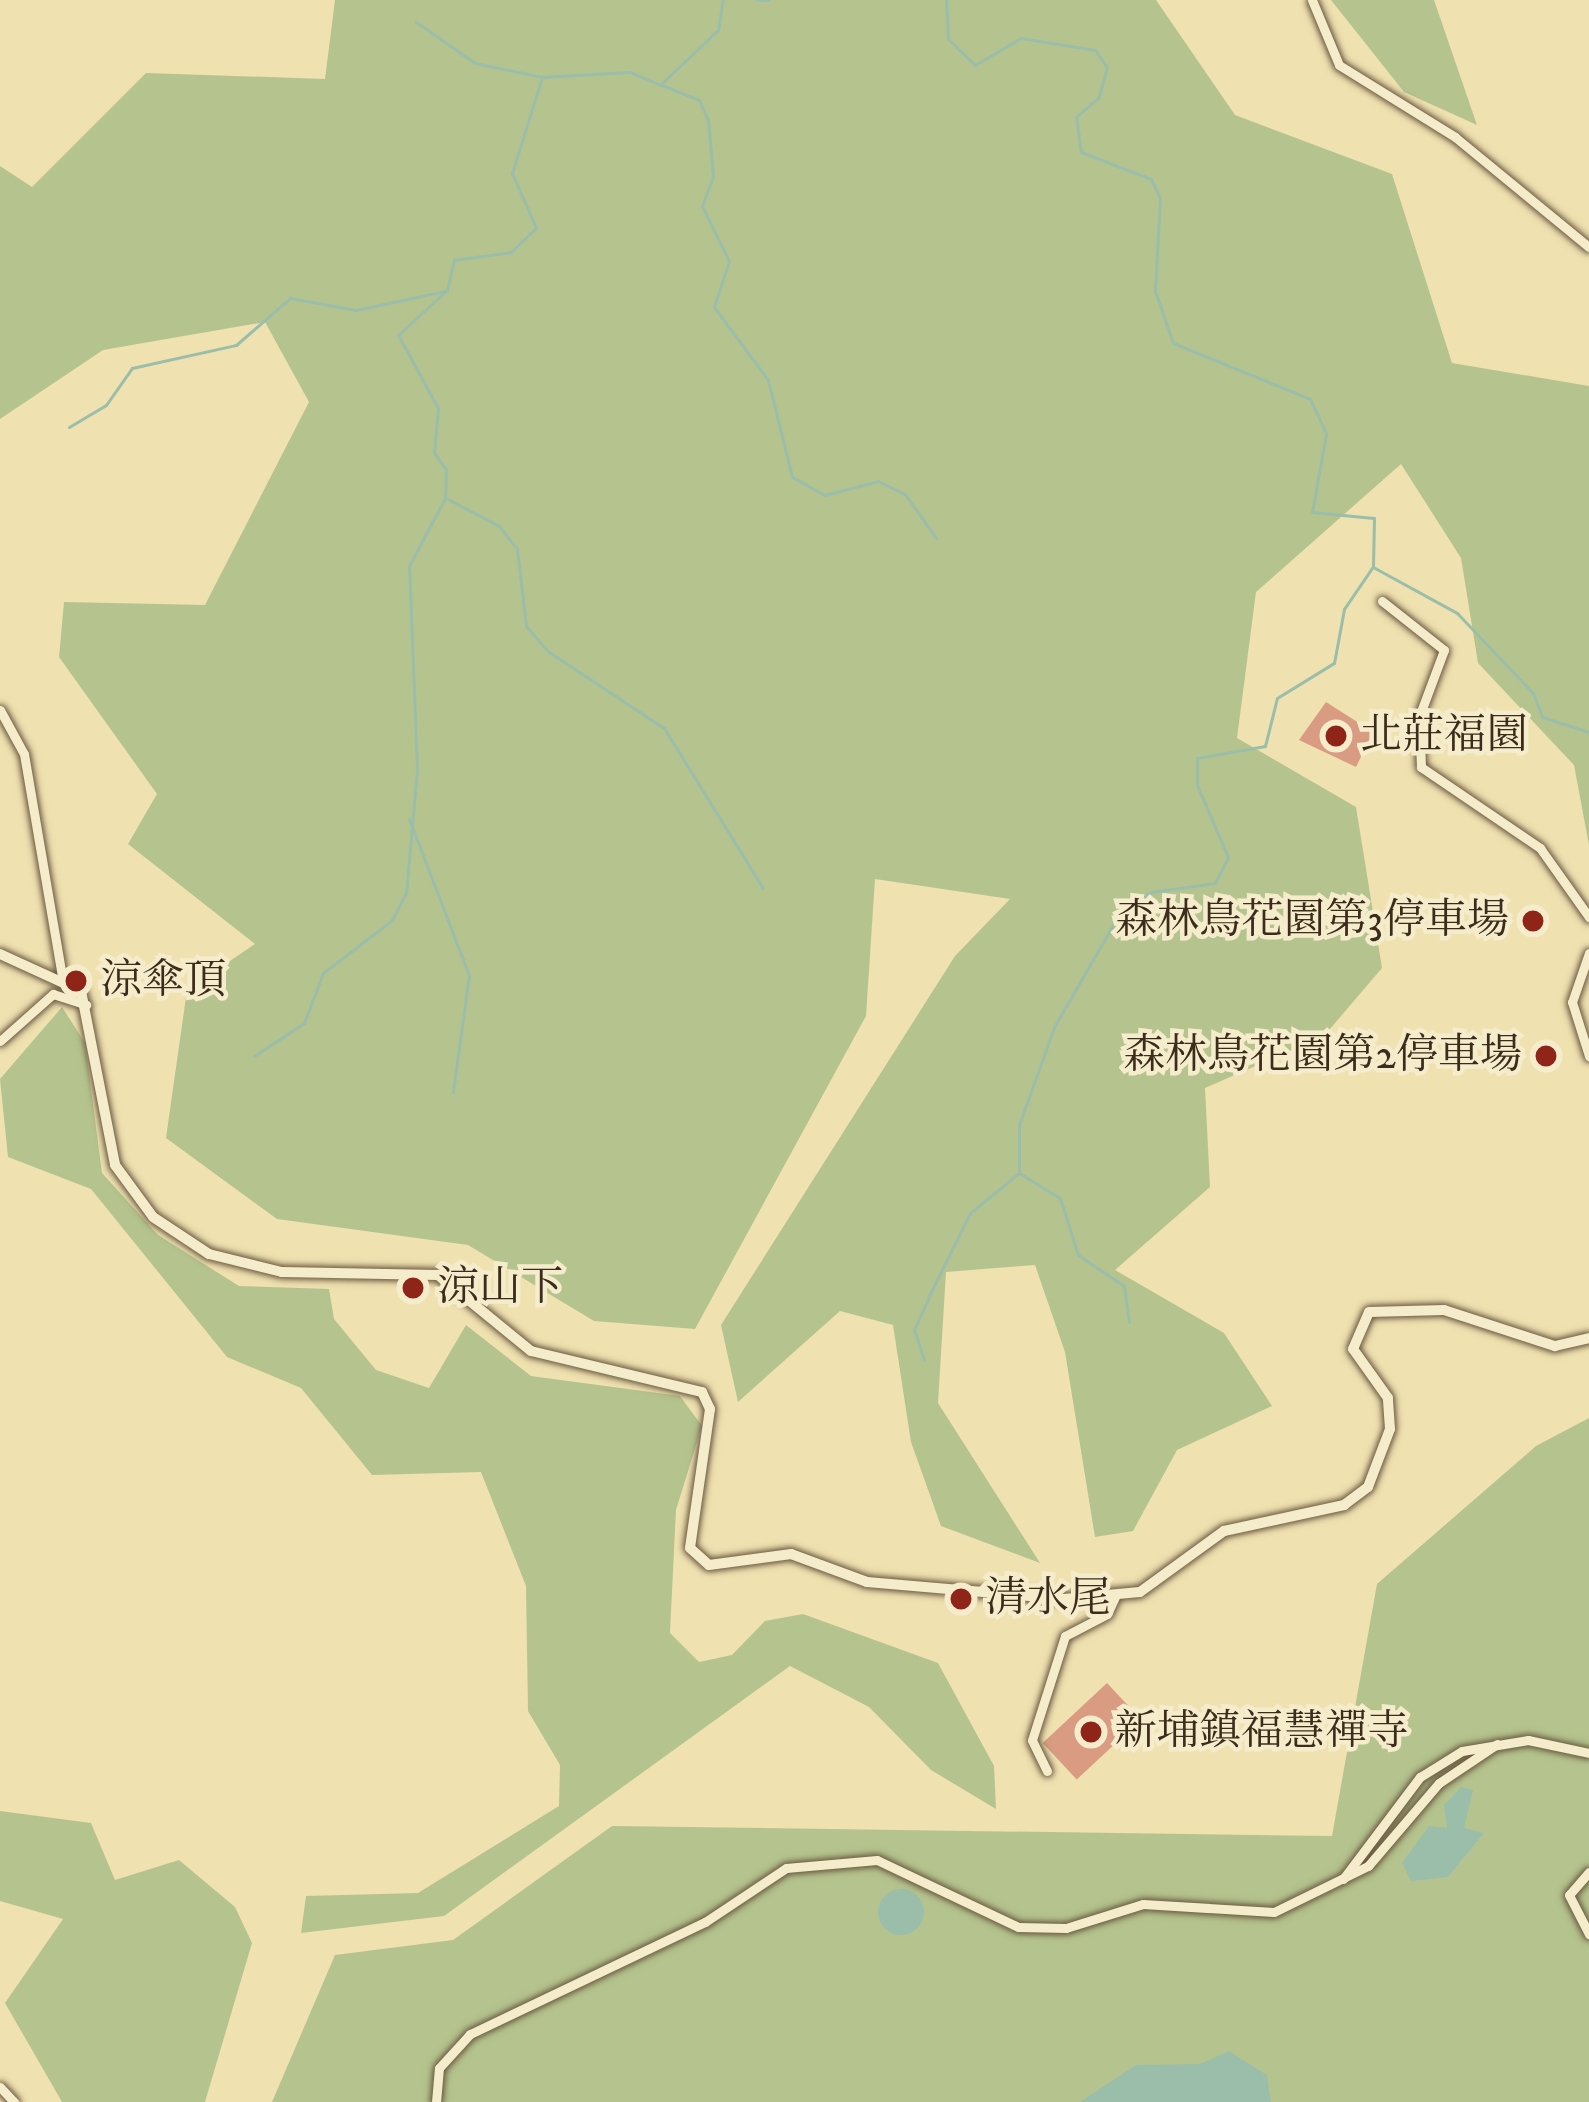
<!DOCTYPE html>
<html>
<head>
<meta charset="utf-8">
<style>
	body { margin:0 }
	#map { position:relative; width:1589px; height:2102px; overflow:hidden; background:#f0e1b0; font-family:"IM FELL DW Pica","Noto Serif TC",serif }
	div>[style] { position:absolute }
	.green>* { inset:0; background:#b5c48e }
	.water>* { inset:0; background:#9abeaa }
	.round { border-radius:50% }
	.stream>* { height:3px; margin:-1.5px; padding:0 1.5px; transform-origin:1.5px; border-radius:1.5px; background:#9abeaa }
	.building>* { inset:0; background:#d99c82; transform-origin:0 0 }
	.roads { filter:drop-shadow(0 0 3px #695940) drop-shadow(0 0 3px #695940) }
	.minor>* { height:9px; margin:-4.5px; padding:0 4.5px; transform-origin:4.5px; border-radius:4.5px; background:#f5eccc }
	.tertiary>* { height:10px; margin:-5px; padding:0 5px; transform-origin:5px; border-radius:5px; background:#f5eccc }
	.dots>* { width:33px; height:33px; translate:-50% -50%; box-sizing:border-box; border:6px solid #f5eccc; border-radius:50% }
	span { translate:-50% -50%; white-space:nowrap; text-align:center; line-height:1.15; -webkit-text-stroke:9px #f5eccc; paint-order:stroke }
	.poi-label { font-size:42px; color:#3c2c1b }
	.left { translate:0 -50%; text-align:left }
	.right { translate:-100% -50%; text-align:right }
</style>
</head>
<body>
<div id="map">
	<div class="green">
		<i style="clip-path:polygon(335px 0,1156px 0,1235px 115px,1392px 174px,1452px 363px,1589px 386px,1589px 845px,1574px 765px,1478px 663px,1461px 558px,1401px 464px,1256px 592px,1237px 738px,1356px 807px,1382px 968px,1324px 1036px,1205px 1088px,1210px 1187px,1115px 1270px,1224px 1333px,1272px 1406px,1177px 1450px,1133px 1531px,1095px 1537px,1065px 1352px,1035px 1265px,946px 1272px,938px 1403px,1040px 1563px,941px 1526px,911px 1442px,893px 1325px,840px 1311px,738px 1402px,721px 1325px,955px 956px,1010px 899px,875px 879px,866px 1016px,695px 1329px,594px 1321px,468px 1245px,277px 1219px,166px 1138px,187px 990px,255px 944px,128px 844px,157px 794px,59px 657px,64px 602px,205px 605px,309px 402px,265px 322px,103px 350px,0 419px,0 166px,32px 187px,146px 73px,325px 79px)"></i>
		<i style="clip-path:polygon(1331px 0,1434px 0,1477px 125px,1404px 92px)"></i>
		<i style="clip-path:polygon(62px 1007px,85px 1043px,102px 1173px,158px 1235px,239px 1286px,329px 1289px,334px 1319px,376px 1370px,429px 1388px,466px 1325px,531px 1376px,680px 1396px,702px 1426px,676px 1510px,670px 1633px,699px 1662px,732px 1655px,765px 1621px,803px 1614px,938px 1663px,994px 1766px,996px 1809px,931px 1770px,869px 1707px,790px 1666px,444px 1916px,301px 1933px,306px 1896px,418px 1893px,559px 1806px,560px 1765px,528px 1711px,526px 1586px,481px 1472px,372px 1475px,301px 1388px,227px 1357px,91px 1189px,8px 1157px,0 1079px)"></i>
		<i style="clip-path:polygon(1589px 1418px,1589px 2102px,272px 2102px,335px 1955px,453px 1940px,612px 1826px,1332px 1836px,1377px 1584px,1536px 1446px)"></i>
		<i style="clip-path:polygon(0 1811px,91px 1823px,115px 1880px,179px 1860px,235px 1907px,252px 1943px,205px 2102px,62px 2102px,5px 2003px,63px 1919px,0 1901px)"></i>
	</div>
	<div class="water">
		<i style="clip-path:polygon(1461px 1787px,1473px 1790px,1464px 1828px,1484px 1833px,1448px 1877px,1411px 1881px,1402px 1863px,1429px 1826px,1447px 1828px,1444px 1805px)"></i>
		<i class="round" style="left:878px;top:1889px;width:46px;height:46px"></i>
		<i style="clip-path:polygon(1229px 2051px,1267px 2075px,1271px 2102px,1080px 2102px,1136px 2065px,1200px 2064px)"></i>
	</div>
	<div class="stream">
		<i style="left:757px;top:0;width:12px"></i>
		<i style="left:946px;top:0;width:39px;rotate:87deg"></i>
		<i style="left:948px;top:39px;width:37px;rotate:44deg"></i>
		<i style="left:975px;top:65px;width:53px;rotate:-30.4deg"></i>
		<i style="left:1021px;top:38px;width:75px;rotate:9.2deg"></i>
		<i style="left:1095px;top:50px;width:21px;rotate:55deg"></i>
		<i style="left:1107px;top:67px;width:31px;rotate:105deg"></i>
		<i style="left:1099px;top:97px;width:30px;rotate:139deg"></i>
		<i style="left:1076px;top:117px;width:35px;rotate:82deg"></i>
		<i style="left:1081px;top:152px;width:75px;rotate:21.1deg"></i>
		<i style="left:1151px;top:179px;width:21px;rotate:65deg"></i>
		<i style="left:1160px;top:198px;width:93px;rotate:93.1deg"></i>
		<i style="left:1155px;top:291px;width:55px;rotate:70.9deg"></i>
		<i style="left:1173px;top:343px;width:148px;rotate:22.2deg"></i>
		<i style="left:1310px;top:399px;width:38px;rotate:65deg"></i>
		<i style="left:1326px;top:434px;width:79px;rotate:100.2deg"></i>
		<i style="left:1312px;top:512px;width:62px;rotate:5.5deg"></i>
		<i style="left:1374px;top:518px;width:49px;rotate:91.2deg"></i>
		<i style="left:1373px;top:567px;width:96px;rotate:28.7deg"></i>
		<i style="left:1457px;top:613px;width:110px;rotate:46.5deg"></i>
		<i style="left:1533px;top:693px;width:26px;rotate:69deg"></i>
		<i style="left:1542px;top:717px;width:49px;rotate:17.7deg"></i>
		<i style="left:416px;top:22px;width:72px;rotate:34.8deg"></i>
		<i style="left:475px;top:63px;width:68px;rotate:11.8deg"></i>
		<i style="left:662px;top:85px;width:40px;rotate:22deg"></i>
		<i style="left:699px;top:100px;width:22px;rotate:66deg"></i>
		<i style="left:708px;top:120px;width:56px;rotate:84.9deg"></i>
		<i style="left:713px;top:176px;width:32px;rotate:110deg"></i>
		<i style="left:702px;top:206px;width:61px;rotate:63.9deg"></i>
		<i style="left:729px;top:261px;width:48px;rotate:108.1deg"></i>
		<i style="left:714px;top:307px;width:91px;rotate:53.5deg"></i>
		<i style="left:768px;top:380px;width:100px;rotate:76.1deg"></i>
		<i style="left:792px;top:477px;width:38px;rotate:29deg"></i>
		<i style="left:825px;top:495px;width:55px;rotate:-14.8deg"></i>
		<i style="left:878px;top:481px;width:30px;rotate:26deg"></i>
		<i style="left:905px;top:494px;width:54px;rotate:54.8deg"></i>
		<i style="left:69px;top:427px;width:43px;rotate:-30.7deg"></i>
		<i style="left:106px;top:405px;width:45px;rotate:-54.9deg"></i>
		<i style="left:132px;top:368px;width:107px;rotate:-12.5deg"></i>
		<i style="left:236px;top:345px;width:72px;rotate:-41deg"></i>
		<i style="left:290px;top:298px;width:67px;rotate:10.3deg"></i>
		<i style="left:356px;top:310px;width:91px;rotate:-12.1deg"></i>
		<i style="left:448px;top:499px;width:58px;rotate:27.9deg"></i>
		<i style="left:499px;top:526px;width:29px;rotate:52deg"></i>
		<i style="left:517px;top:549px;width:78px;rotate:83.3deg"></i>
		<i style="left:526px;top:626px;width:35px;rotate:49deg"></i>
		<i style="left:549px;top:652px;width:138px;rotate:33.5deg"></i>
		<i style="left:664px;top:728px;width:188px;rotate:58.3deg"></i>
		<i style="left:409px;top:819px;width:167px;rotate:69deg"></i>
		<i style="left:469px;top:975px;width:118px;rotate:97.8deg"></i>
		<i style="left:254px;top:1056px;width:60px;rotate:-33.4deg"></i>
		<i style="left:304px;top:1023px;width:53px;rotate:-69.2deg"></i>
		<i style="left:323px;top:973px;width:87px;rotate:-37.5deg"></i>
		<i style="left:392px;top:920px;width:30px;rotate:-63deg"></i>
		<i style="left:406px;top:893px;width:123px;rotate:-84.9deg"></i>
		<i style="left:417px;top:770px;width:204px;rotate:-92.2deg"></i>
		<i style="left:409px;top:566px;width:77px;rotate:-62.1deg"></i>
		<i style="left:445px;top:498px;width:29px;rotate:-88deg"></i>
		<i style="left:446px;top:469px;width:20px;rotate:-127deg"></i>
		<i style="left:434px;top:453px;width:45px;rotate:-84.9deg"></i>
		<i style="left:438px;top:408px;width:83px;rotate:-118.7deg"></i>
		<i style="left:398px;top:335px;width:67px;rotate:-42.6deg"></i>
		<i style="left:447px;top:290px;width:31px;rotate:-77deg"></i>
		<i style="left:454px;top:260px;width:58px;rotate:-8deg"></i>
		<i style="left:511px;top:252px;width:35px;rotate:-44deg"></i>
		<i style="left:536px;top:228px;width:60px;rotate:-113.6deg"></i>
		<i style="left:512px;top:173px;width:101px;rotate:-72.6deg"></i>
		<i style="left:542px;top:77px;width:88px;rotate:-3.3deg"></i>
		<i style="left:630px;top:72px;width:33px;rotate:23deg"></i>
		<i style="left:660px;top:85px;width:80px;rotate:-43.5deg"></i>
		<i style="left:718px;top:30px;width:30px;rotate:-81deg"></i>
		<i style="left:1019px;top:1173px;width:48px;rotate:31.4deg"></i>
		<i style="left:1060px;top:1198px;width:60px;rotate:72.5deg"></i>
		<i style="left:1078px;top:1255px;width:55px;rotate:34deg"></i>
		<i style="left:1124px;top:1286px;width:36px;rotate:82deg"></i>
		<i style="left:924px;top:1360px;width:32px;rotate:-108deg"></i>
		<i style="left:914px;top:1330px;width:35px;rotate:-66deg"></i>
		<i style="left:928px;top:1298px;width:95px;rotate:-63.7deg"></i>
		<i style="left:970px;top:1213px;width:63px;rotate:-39.2deg"></i>
		<i style="left:1019px;top:1173px;width:48px;rotate:-90deg"></i>
		<i style="left:1019px;top:1125px;width:104px;rotate:-70.3deg"></i>
		<i style="left:1054px;top:1027px;width:132px;rotate:-59.9deg"></i>
		<i style="left:1120px;top:913px;width:37px;rotate:-34deg"></i>
		<i style="left:1151px;top:892px;width:65px;rotate:-8deg"></i>
		<i style="left:1215px;top:883px;width:29px;rotate:-63deg"></i>
		<i style="left:1228px;top:857px;width:78px;rotate:-113.3deg"></i>
		<i style="left:1197px;top:785px;width:27px;rotate:-90deg"></i>
		<i style="left:1197px;top:758px;width:69px;rotate:-10deg"></i>
		<i style="left:1265px;top:746px;width:49px;rotate:-76deg"></i>
		<i style="left:1277px;top:698px;width:67px;rotate:-31.6deg"></i>
		<i style="left:1334px;top:663px;width:55px;rotate:-79.5deg"></i>
		<i style="left:1344px;top:609px;width:50px;rotate:-55.7deg"></i>
	</div>
	<div class="building">
		<i style="clip-path:polygon(1326px 702px,1373px 732px,1356px 767px,1299px 740px)"></i>
		<i style="left:1107px;top:1683px;width:50px;height:88px;rotate:47deg"></i>
	</div>
	<div class="roads">
		<div class="minor">
			<i style="left:1312px;top:0;width:70px;rotate:67.4deg"></i>
			<i style="left:1339px;top:65px;width:137px;rotate:31.8deg"></i>
			<i style="left:1455px;top:137px;width:173px;rotate:39.4deg"></i>
			<i style="left:1382px;top:601px;width:79px;rotate:38.3deg"></i>
			<i style="left:1444px;top:650px;width:72px;rotate:110.5deg"></i>
			<i style="left:1419px;top:717px;width:50px;rotate:87.7deg"></i>
			<i style="left:1421px;top:767px;width:144px;rotate:34.2deg"></i>
			<i style="left:1540px;top:848px;width:85px;rotate:54.6deg"></i>
			<i style="left:0;top:710px;width:50px;rotate:61.4deg"></i>
			<i style="left:24px;top:754px;width:226px;rotate:80.3deg"></i>
			<i style="left:1589px;top:953px;width:52px;rotate:109.1deg"></i>
			<i style="left:1572px;top:1002px;width:57px;rotate:72.5deg"></i>
			<i style="left:0;top:1041px;width:71px;rotate:-41.6deg"></i>
			<i style="left:53px;top:994px;width:35px;rotate:18deg"></i>
			<i style="left:1047px;top:1771px;width:34px;rotate:-116deg"></i>
			<i style="left:1032px;top:1740px;width:109px;rotate:-72.4deg"></i>
			<i style="left:1065px;top:1636px;width:47px;rotate:-27.6deg"></i>
			<i style="left:1107px;top:1614px;width:19px;rotate:-65deg"></i>
			<i style="left:1589px;top:1872px;width:30px;rotate:131deg"></i>
			<i style="left:1569px;top:1895px;width:44px;rotate:62.9deg"></i>
			<i style="left:1343px;top:1879px;width:128px;rotate:-53deg"></i>
			<i style="left:1420px;top:1777px;width:49px;rotate:-31.8deg"></i>
			<i style="left:1462px;top:1751px;width:67px;rotate:-9.5deg"></i>
			<i style="left:1528px;top:1740px;width:62px;rotate:12deg"></i>
			<i style="left:0;top:2087px;width:21px;rotate:47deg"></i>
			<i style="left:436px;top:2102px;width:34px;rotate:-85deg"></i>
			<i style="left:439px;top:2068px;width:46px;rotate:-47.6deg"></i>
			<i style="left:470px;top:2034px;width:260px;rotate:-25.5deg"></i>
			<i style="left:705px;top:1922px;width:97px;rotate:-33.7deg"></i>
			<i style="left:786px;top:1868px;width:91px;rotate:-5deg"></i>
			<i style="left:877px;top:1860px;width:156px;rotate:25.4deg"></i>
			<i style="left:1018px;top:1927px;width:48px;rotate:1.2deg"></i>
			<i style="left:1066px;top:1928px;width:81px;rotate:-17.3deg"></i>
			<i style="left:1143px;top:1904px;width:131px;rotate:3.5deg"></i>
			<i style="left:1274px;top:1912px;width:105px;rotate:-26.1deg"></i>
			<i style="left:1368px;top:1866px;width:109px;rotate:-49.5deg"></i>
			<i style="left:1439px;top:1783px;width:70px;rotate:-33.9deg"></i>
		</div>
		<div class="tertiary">
			<i style="left:0;top:954px;width:89px;rotate:24.6deg"></i>
			<i style="left:81px;top:991px;width:177px;rotate:78.9deg"></i>
			<i style="left:115px;top:1165px;width:64px;rotate:53.8deg"></i>
			<i style="left:153px;top:1217px;width:67px;rotate:33.5deg"></i>
			<i style="left:209px;top:1254px;width:75px;rotate:13.9deg"></i>
			<i style="left:282px;top:1272px;width:156px;rotate:1.1deg"></i>
			<i style="left:438px;top:1275px;width:120px;rotate:39.3deg"></i>
			<i style="left:531px;top:1351px;width:176px;rotate:13.5deg"></i>
			<i style="left:702px;top:1392px;width:19px;rotate:65deg"></i>
			<i style="left:710px;top:1409px;width:140px;rotate:98.2deg"></i>
			<i style="left:690px;top:1548px;width:25px;rotate:42deg"></i>
			<i style="left:709px;top:1565px;width:83px;rotate:-7.6deg"></i>
			<i style="left:791px;top:1554px;width:81px;rotate:20.2deg"></i>
			<i style="left:867px;top:1582px;width:198px;rotate:4.9deg"></i>
			<i style="left:1064px;top:1599px;width:76px;rotate:-5.3deg"></i>
			<i style="left:1140px;top:1592px;width:104px;rotate:-36deg"></i>
			<i style="left:1224px;top:1531px;width:123px;rotate:-12.2deg"></i>
			<i style="left:1344px;top:1505px;width:30px;rotate:-37deg"></i>
			<i style="left:1368px;top:1487px;width:62px;rotate:-69.2deg"></i>
			<i style="left:1390px;top:1429px;width:31px;rotate:-94deg"></i>
			<i style="left:1388px;top:1398px;width:60px;rotate:-125.5deg"></i>
			<i style="left:1353px;top:1349px;width:40px;rotate:-66.6deg"></i>
			<i style="left:1369px;top:1312px;width:75px;rotate:-1.5deg"></i>
			<i style="left:1444px;top:1310px;width:117px;rotate:18deg"></i>
			<i style="left:1555px;top:1346px;width:35px;rotate:-13deg"></i>
		</div>
	</div>
	<div class="dots">
		<i style="left:1336px;top:736px;background:#8f2418"></i>
		<i style="left:1533px;top:921px;background:#8f2418"></i>
		<i style="left:76px;top:981px;background:#8f2418"></i>
		<i style="left:1546px;top:1056px;background:#8f2418"></i>
		<i style="left:413px;top:1288px;background:#8f2418"></i>
		<i style="left:961px;top:1599px;background:#8f2418"></i>
		<i style="left:1091px;top:1732px;background:#8f2418"></i>
	</div>
	<div class="poi-label">
		<span class="left" style="left:1360px;top:736px">北莊福園</span>
		<span class="right" style="left:1509px;top:921px">森林鳥花園第3停車場</span>
		<span class="left" style="left:100px;top:981px">涼傘頂</span>
		<span class="right" style="left:1522px;top:1056px">森林鳥花園第2停車場</span>
		<span class="left" style="left:437px;top:1288px">涼山下</span>
		<span class="left" style="left:985px;top:1599px">清水尾</span>
		<span class="left" style="left:1115px;top:1732px">新埔鎮福慧禪寺</span>
	</div>
</div>
</body>
</html>
